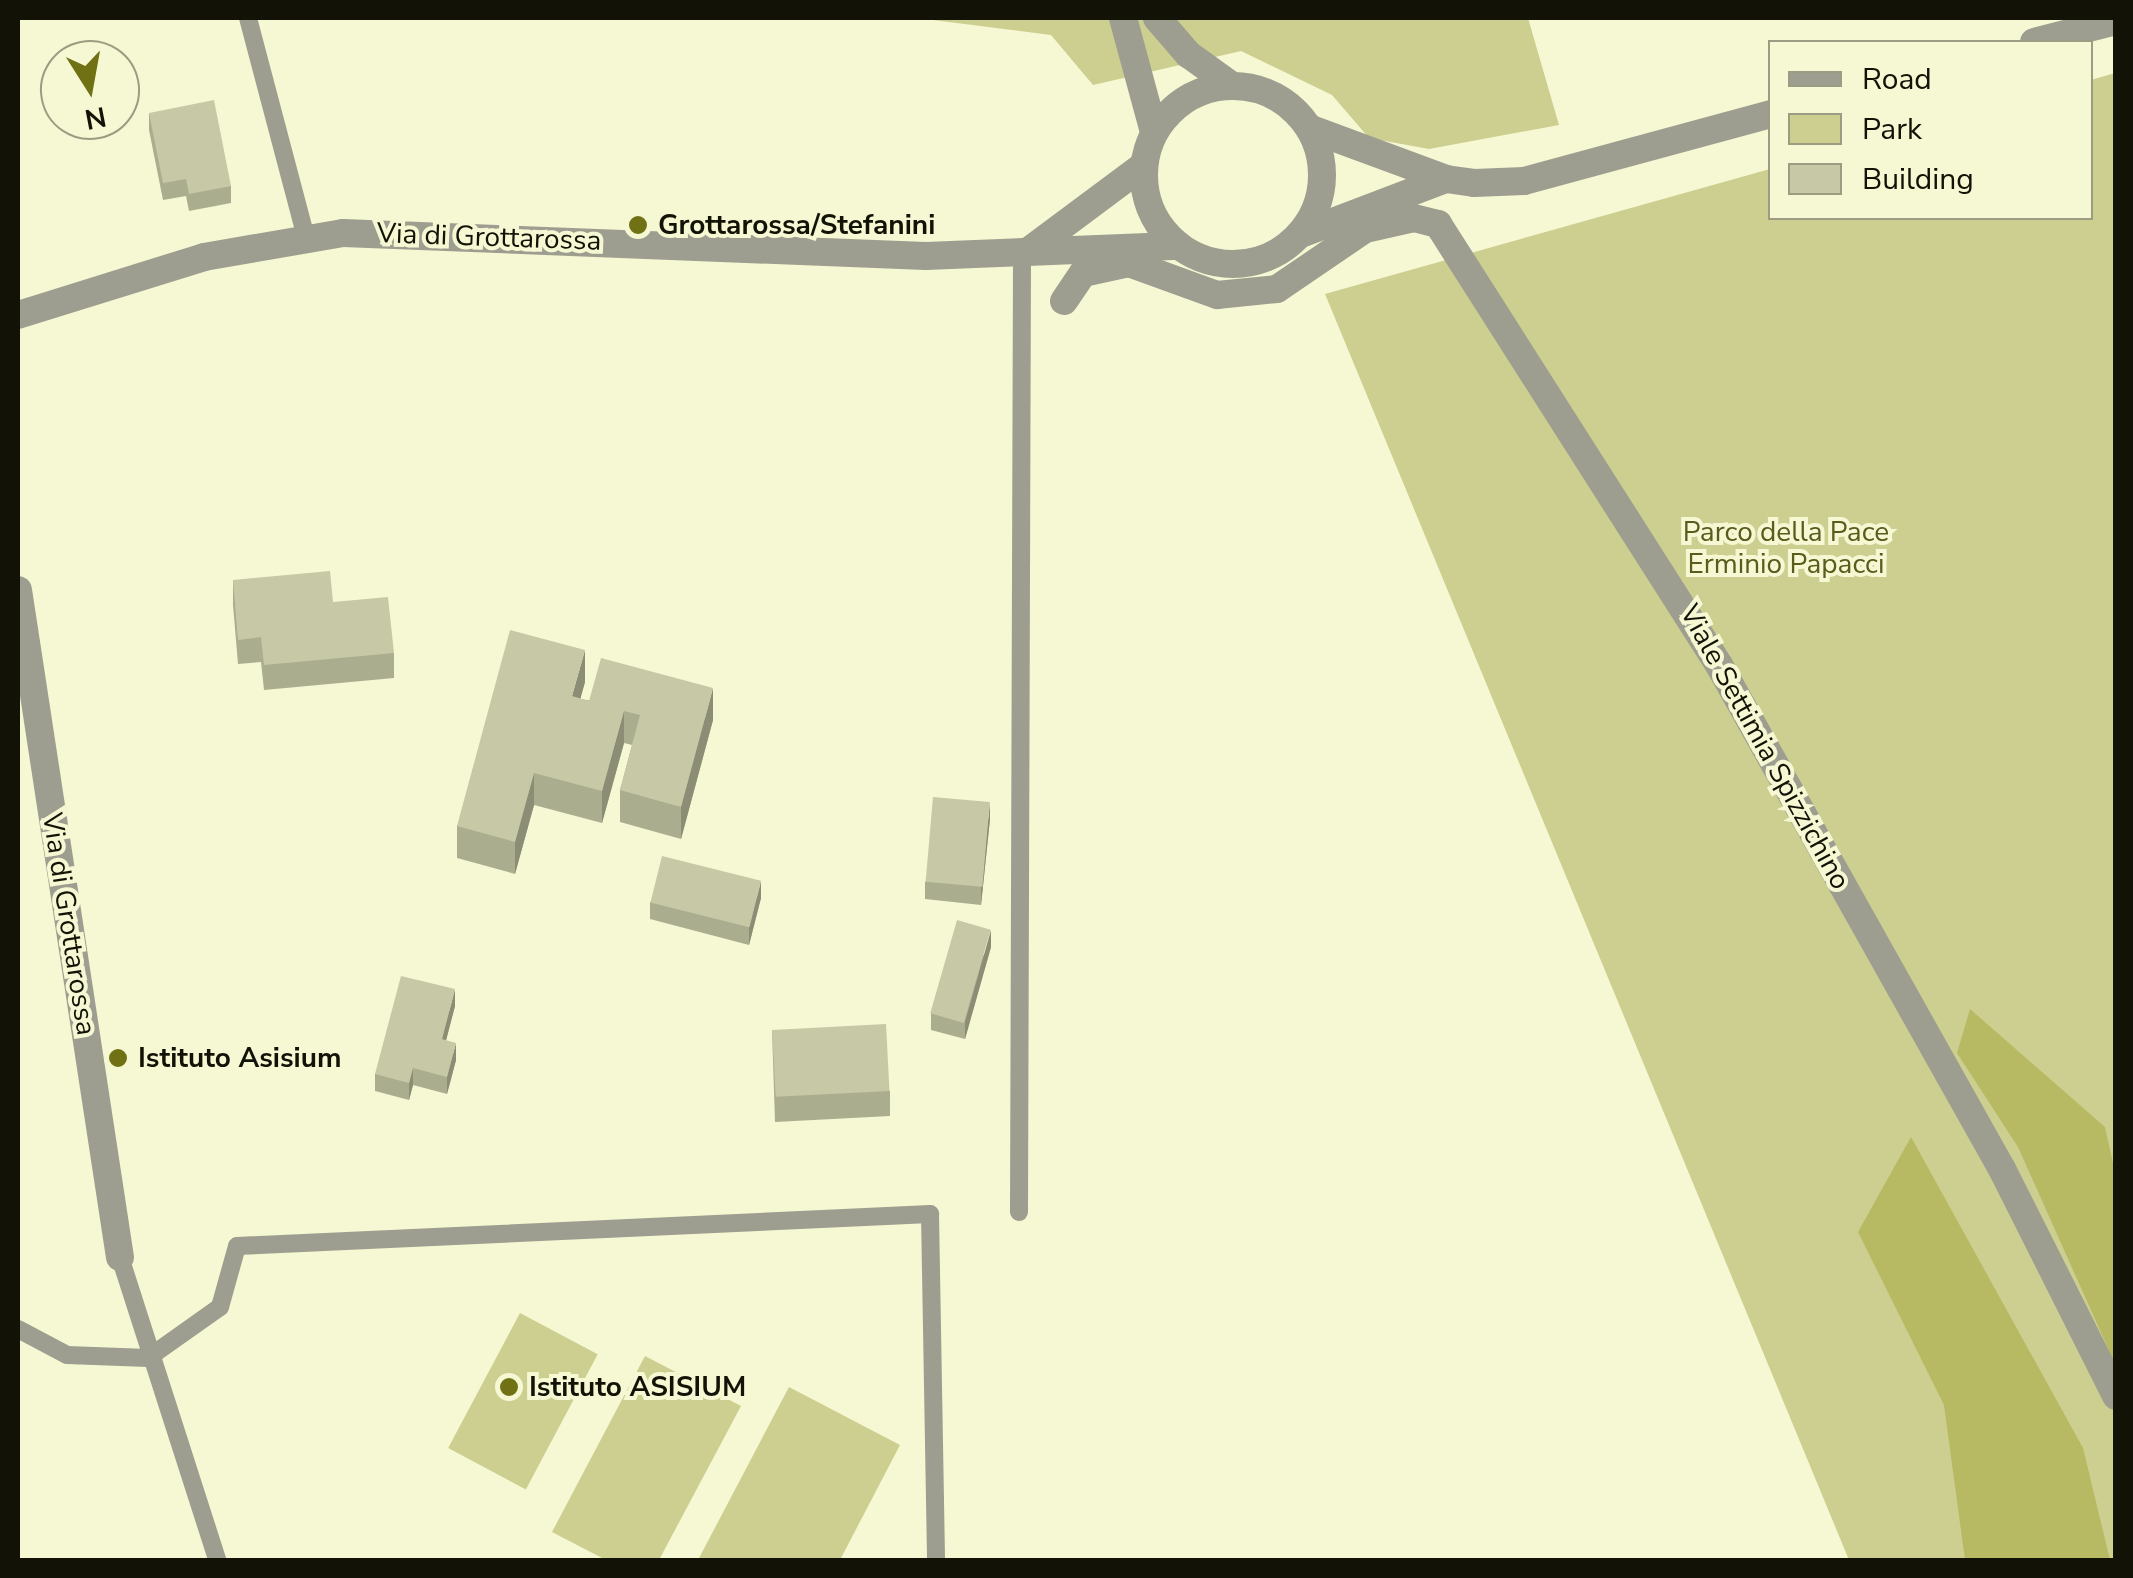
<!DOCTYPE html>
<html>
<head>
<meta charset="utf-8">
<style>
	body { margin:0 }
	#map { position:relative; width:2133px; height:1578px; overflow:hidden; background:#f6f8d3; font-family:"Nunito Sans",sans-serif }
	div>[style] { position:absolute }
	.green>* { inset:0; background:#cccf90; transform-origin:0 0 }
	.forest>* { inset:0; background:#b7b963 }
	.service>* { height:18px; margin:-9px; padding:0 9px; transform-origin:9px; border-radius:9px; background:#9d9e8f }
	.pedestrian>* { height:28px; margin:-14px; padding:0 14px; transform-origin:14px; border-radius:14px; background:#9d9e8f }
	.minor>* { height:28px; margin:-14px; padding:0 14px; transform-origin:14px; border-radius:14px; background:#9d9e8f }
	.tertiary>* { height:28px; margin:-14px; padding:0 14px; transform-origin:14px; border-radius:14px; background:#9d9e8f }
	.tertiary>.ring { margin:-14px; padding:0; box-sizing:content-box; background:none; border:28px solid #9d9e8f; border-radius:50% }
	.wall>* { inset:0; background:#abad8f }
	.shaded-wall>* { inset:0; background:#8b8d74 }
	.building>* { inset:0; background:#c7c9a6; transform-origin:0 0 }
	.dots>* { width:28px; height:28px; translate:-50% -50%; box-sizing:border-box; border:5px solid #f6f8d3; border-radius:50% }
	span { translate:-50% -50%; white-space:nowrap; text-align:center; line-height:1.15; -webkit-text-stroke:8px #f6f8d3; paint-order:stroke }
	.poi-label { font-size:28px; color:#121306; font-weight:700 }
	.left { translate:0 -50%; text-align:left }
	.street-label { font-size:28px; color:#121306 }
	.park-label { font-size:28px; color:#5a5b1c }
	.frame { position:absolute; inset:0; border:20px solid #121306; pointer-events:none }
	.legend { position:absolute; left:1768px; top:40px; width:325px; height:180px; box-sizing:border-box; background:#f6f8d3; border:2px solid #9b9c81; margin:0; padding:12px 18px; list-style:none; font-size:30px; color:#121306 }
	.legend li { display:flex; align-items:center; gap:20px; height:50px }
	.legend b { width:50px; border:2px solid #9b9c81 }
	.north { position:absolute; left:40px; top:40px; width:100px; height:100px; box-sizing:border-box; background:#f6f8d3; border:2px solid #9b9c81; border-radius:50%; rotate:169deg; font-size:28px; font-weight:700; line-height:40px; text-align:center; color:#121306 }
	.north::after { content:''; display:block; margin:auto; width:35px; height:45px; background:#707115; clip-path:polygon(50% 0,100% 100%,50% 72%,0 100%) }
</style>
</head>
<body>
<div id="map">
	<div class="green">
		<i style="clip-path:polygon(917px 18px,1528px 18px,1559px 125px,1429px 149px,1369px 138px,1332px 95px,1241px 51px,1093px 85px,1051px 35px)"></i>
		<i style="clip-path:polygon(2115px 73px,2115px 1560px,1849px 1560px,1325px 294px,1770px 169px,1770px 218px,2090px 218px,2091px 80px)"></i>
		<i style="left:520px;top:1313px;width:88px;height:153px;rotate:28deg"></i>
		<i style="clip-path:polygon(645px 1356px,741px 1406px,659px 1560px,606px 1560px,552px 1532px)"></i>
		<i style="clip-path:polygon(789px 1387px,900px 1445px,840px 1560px,698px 1560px)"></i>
	</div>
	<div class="forest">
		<i style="clip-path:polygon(1970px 1009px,2105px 1127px,2116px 1177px,2115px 1364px,2018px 1147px,1957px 1053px)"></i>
		<i style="clip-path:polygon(1911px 1137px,2083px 1448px,2110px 1560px,1965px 1560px,1944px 1405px,1858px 1232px)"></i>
	</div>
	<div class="service">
		<i style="left:248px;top:18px;width:227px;rotate:75.2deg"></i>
		<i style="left:1019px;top:1212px;width:959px;rotate:-89.82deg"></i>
		<i style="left:120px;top:1257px;width:318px;rotate:72.2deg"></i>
		<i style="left:18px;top:1329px;width:55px;rotate:28deg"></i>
		<i style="left:67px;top:1355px;width:81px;rotate:2.1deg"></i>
		<i style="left:148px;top:1358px;width:88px;rotate:-35.3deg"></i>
		<i style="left:220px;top:1307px;width:63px;rotate:-74.4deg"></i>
		<i style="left:237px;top:1246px;width:694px;rotate:-2.64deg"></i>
		<i style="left:930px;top:1214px;width:346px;rotate:89deg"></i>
	</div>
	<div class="pedestrian">
		<i style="left:1064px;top:301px;width:34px;rotate:-56deg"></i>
		<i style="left:1083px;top:273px;width:47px;rotate:-12.3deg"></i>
		<i style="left:1129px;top:263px;width:94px;rotate:20deg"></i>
		<i style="left:1217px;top:295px;width:60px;rotate:-5.7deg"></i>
		<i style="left:1277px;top:289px;width:107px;rotate:-34.3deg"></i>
		<i style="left:1365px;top:229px;width:50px;rotate:-12.7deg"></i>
		<i style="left:1414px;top:218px;width:25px;rotate:14deg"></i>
		<i style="left:1438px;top:224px;width:523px;rotate:57.5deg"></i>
		<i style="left:1719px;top:665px;width:578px;rotate:60.69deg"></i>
		<i style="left:2002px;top:1169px;width:254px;rotate:63.3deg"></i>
	</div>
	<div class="minor">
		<i style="left:18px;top:590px;width:675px;rotate:81.31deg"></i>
	</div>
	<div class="tertiary">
		<i style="left:1123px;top:18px;width:118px;rotate:74.8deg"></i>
		<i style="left:1157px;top:18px;width:48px;rotate:49.3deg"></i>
		<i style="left:1188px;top:54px;width:53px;rotate:35.8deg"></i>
		<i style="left:2034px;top:42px;width:85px;rotate:-14.4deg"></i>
		<i class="ring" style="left:1144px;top:86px;width:150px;height:150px"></i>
		<i style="left:1311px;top:129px;width:144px;rotate:20.3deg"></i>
		<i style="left:1446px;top:179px;width:28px;rotate:8deg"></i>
		<i style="left:1474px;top:183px;width:50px;rotate:-2.3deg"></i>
		<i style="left:1524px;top:181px;width:255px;rotate:-15.2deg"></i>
		<i style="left:1301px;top:234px;width:155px;rotate:-20.8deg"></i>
		<i style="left:1030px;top:250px;width:142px;rotate:-36.7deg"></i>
		<i style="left:18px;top:315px;width:195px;rotate:-17.3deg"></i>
		<i style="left:204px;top:257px;width:141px;rotate:-9.8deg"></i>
		<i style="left:343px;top:233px;width:583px;rotate:2.26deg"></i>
		<i style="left:926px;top:256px;width:253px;rotate:-2.3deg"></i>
	</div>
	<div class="wall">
		<i style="clip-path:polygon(149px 113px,231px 186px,231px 203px,189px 211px,186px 196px,163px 200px,149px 130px)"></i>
		<i style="clip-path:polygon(233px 580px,333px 602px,394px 653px,394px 678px,264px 690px,261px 662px,238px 664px,233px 605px)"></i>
		<i style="clip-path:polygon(585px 682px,580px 699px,713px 720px,681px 839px,620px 822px,620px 790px,632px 745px,624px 743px,602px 823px,534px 805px,515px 874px,457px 858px,457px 826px)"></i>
		<i style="clip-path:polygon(990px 819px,981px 905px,925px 899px,925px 882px)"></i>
		<i style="clip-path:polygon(761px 898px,749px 945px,650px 919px,650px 902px)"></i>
		<i style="clip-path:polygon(991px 947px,965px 1039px,931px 1030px,931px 1013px)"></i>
		<i style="clip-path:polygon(455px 1006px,446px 1040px,456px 1060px,447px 1094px,413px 1085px,409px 1100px,375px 1091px,375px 1074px)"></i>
		<i style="clip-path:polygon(772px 1030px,890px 1091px,890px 1116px,775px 1122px)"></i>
	</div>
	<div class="shaded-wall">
		<i style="clip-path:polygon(585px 650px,585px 682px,572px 729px,572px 696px)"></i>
		<i style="clip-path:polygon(713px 688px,713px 720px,681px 839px,681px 807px)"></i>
		<i style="clip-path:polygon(624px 711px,624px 743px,602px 823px,602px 791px)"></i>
		<i style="clip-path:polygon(534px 773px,534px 805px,515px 874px,515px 842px)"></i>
		<i style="clip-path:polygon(990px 802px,990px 819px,981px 905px,981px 888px)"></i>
		<i style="clip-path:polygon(761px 881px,761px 898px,749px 945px,749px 928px)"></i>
		<i style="clip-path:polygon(991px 930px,991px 947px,965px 1039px,965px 1022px)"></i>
		<i style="clip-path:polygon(455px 989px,455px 1006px,442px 1056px,442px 1039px)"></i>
		<i style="clip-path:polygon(456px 1043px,456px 1060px,447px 1094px,447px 1077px)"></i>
		<i style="clip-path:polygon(413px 1068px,413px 1085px,409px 1100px,409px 1083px)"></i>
	</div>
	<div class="building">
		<i style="clip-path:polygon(214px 100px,231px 186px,189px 194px,186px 179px,163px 183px,149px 113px)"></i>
		<i style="clip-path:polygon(330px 571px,333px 602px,388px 597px,394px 653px,264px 665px,261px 637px,238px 640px,233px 580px)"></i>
		<i style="clip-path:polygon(510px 630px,585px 650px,572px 696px,589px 701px,601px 658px,713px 688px,681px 807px,620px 790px,640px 715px,624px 711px,602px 791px,534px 773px,515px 842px,457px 826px)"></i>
		<i style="left:933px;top:797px;width:57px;height:85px;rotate:5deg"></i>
		<i style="left:662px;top:856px;width:102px;height:48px;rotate:14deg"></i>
		<i style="left:957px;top:920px;width:35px;height:97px;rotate:16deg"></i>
		<i style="clip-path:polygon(401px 976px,455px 989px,442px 1039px,456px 1043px,447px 1077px,413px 1068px,409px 1083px,375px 1074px)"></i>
		<i style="left:886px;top:1024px;width:67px;height:114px;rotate:87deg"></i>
	</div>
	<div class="dots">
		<i style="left:638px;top:225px;background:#707115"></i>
		<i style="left:118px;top:1058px;background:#707115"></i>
		<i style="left:509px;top:1387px;background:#707115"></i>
	</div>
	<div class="poi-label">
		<span class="left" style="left:658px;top:225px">Grottarossa/Stefanini</span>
		<span class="left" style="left:138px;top:1058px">Istituto Asisium</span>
		<span class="left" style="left:529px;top:1387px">Istituto ASISIUM</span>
	</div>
	<div class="street-label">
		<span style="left:489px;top:237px;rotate:2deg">Via di Grottarossa</span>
		<span style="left:1765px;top:747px;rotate:61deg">Viale Settimia Spizzichino</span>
		<span style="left:69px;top:924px;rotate:81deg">Via di Grottarossa</span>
	</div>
	<div class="park-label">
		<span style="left:1786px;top:548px">Parco della Pace<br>Erminio Papacci</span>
	</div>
	<div class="frame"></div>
	<ul class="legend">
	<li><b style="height:12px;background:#9d9e8f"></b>Road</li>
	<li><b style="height:28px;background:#cccf90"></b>Park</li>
	<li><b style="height:28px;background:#c7c9a6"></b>Building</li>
	</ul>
	<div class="north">N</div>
</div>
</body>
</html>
